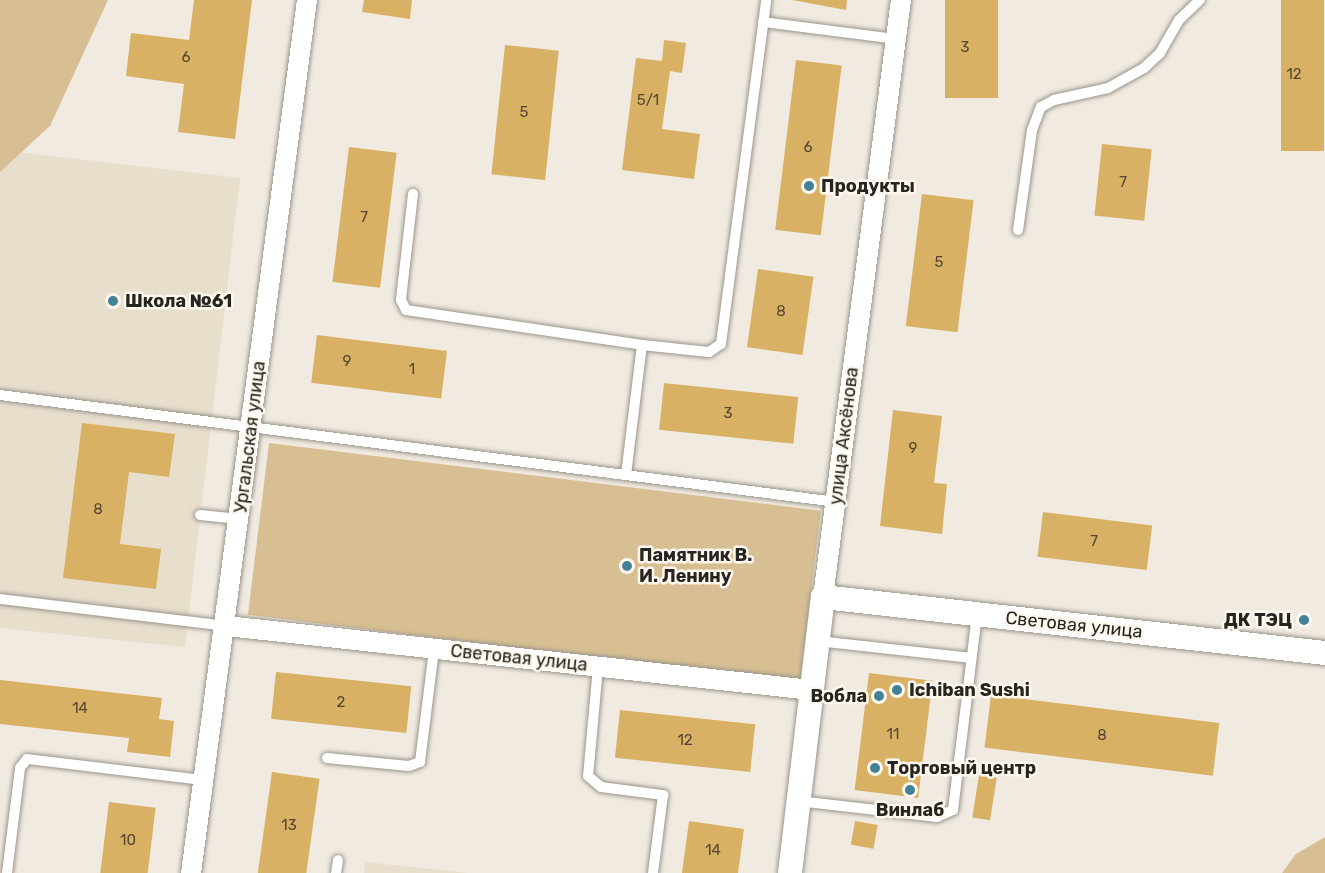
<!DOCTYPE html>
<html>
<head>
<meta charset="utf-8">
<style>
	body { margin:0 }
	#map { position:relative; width:1325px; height:873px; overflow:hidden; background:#f0eae0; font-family:Rubik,sans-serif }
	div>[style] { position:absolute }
	.built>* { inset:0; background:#e7decc }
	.green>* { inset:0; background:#d8bf93; transform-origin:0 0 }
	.building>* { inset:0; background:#d9b164; transform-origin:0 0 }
	.roads { filter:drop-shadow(0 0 2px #9a958b) drop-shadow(0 0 2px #9a958b) }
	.service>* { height:10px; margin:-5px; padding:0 5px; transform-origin:5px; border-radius:5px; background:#fff }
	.minor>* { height:20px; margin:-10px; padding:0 10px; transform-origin:10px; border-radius:10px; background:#fff }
	.tertiary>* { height:24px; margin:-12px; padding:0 12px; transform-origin:12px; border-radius:12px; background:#fff }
	.dots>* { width:16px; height:16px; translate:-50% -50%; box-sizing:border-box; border:3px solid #fdf7ed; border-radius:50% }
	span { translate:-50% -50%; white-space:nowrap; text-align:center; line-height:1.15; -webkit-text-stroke:5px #fdf7ed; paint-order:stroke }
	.number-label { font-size:15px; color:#544832 }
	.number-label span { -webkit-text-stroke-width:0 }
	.poi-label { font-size:18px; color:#272521; font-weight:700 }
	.left { translate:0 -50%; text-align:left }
	.right { translate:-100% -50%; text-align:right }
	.street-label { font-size:18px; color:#272521 }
</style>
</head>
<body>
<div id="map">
	<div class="built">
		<i style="clip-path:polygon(0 150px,240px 178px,185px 647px,0 628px)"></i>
		<i style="clip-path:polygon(365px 862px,468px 873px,364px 873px)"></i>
	</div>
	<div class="green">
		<i style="clip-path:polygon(0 0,108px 0,50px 126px,0 172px)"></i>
		<i style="left:269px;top:443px;width:556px;height:173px;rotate:7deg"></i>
		<i style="clip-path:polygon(1325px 837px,1325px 873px,1282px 873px,1296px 854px)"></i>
	</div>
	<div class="building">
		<i style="clip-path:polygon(194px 0,252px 0,235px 139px,178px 132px,184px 84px,126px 76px,131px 33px,189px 40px)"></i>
		<i style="clip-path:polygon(364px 0,412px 0,410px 19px,362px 12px)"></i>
		<i style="clip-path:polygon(792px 0,847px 0,846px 10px)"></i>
		<i style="left:945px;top:0;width:53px;height:98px"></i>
		<i style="left:1281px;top:0;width:43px;height:151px"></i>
		<i style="clip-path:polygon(664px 40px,686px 43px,682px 73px,670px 71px,662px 129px,700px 134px,694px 179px,622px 170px,636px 58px,662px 61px)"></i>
		<i style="left:505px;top:45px;width:54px;height:130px;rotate:6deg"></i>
		<i style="left:796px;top:60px;width:46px;height:171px;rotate:7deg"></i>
		<i style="left:1102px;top:144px;width:50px;height:72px;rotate:6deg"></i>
		<i style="left:349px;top:147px;width:48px;height:136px;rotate:7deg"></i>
		<i style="left:922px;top:194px;width:52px;height:133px;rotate:7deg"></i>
		<i style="left:758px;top:269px;width:56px;height:79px;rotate:8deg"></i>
		<i style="left:317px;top:335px;width:131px;height:48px;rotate:7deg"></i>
		<i style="left:664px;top:383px;width:135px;height:47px;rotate:6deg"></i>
		<i style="clip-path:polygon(893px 410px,942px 416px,934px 483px,947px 484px,942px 534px,880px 526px)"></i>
		<i style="clip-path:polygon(82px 423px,175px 434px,169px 477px,129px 472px,120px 544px,161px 549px,156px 589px,63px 578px)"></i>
		<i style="left:1043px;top:512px;width:110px;height:45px;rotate:7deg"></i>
		<i style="left:276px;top:672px;width:136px;height:47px;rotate:6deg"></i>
		<i style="left:869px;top:673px;width:64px;height:118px;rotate:7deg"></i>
		<i style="clip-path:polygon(0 680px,162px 698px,159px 719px,174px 721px,170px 757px,127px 752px,129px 738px,0 724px)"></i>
		<i style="left:991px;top:695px;width:230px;height:53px;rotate:7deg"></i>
		<i style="left:620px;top:710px;width:136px;height:48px;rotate:6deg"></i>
		<i style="left:272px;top:772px;width:48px;height:102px;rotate:8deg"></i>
		<i style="left:979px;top:775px;width:18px;height:43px;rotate:9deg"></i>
		<i style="left:109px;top:802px;width:47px;height:72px;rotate:7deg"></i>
		<i style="clip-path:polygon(689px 821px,744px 829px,738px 873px,682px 873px)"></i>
		<i style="left:855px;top:821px;width:23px;height:24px;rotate:10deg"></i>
	</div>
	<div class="roads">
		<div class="service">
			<i style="left:763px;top:22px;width:134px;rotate:7.3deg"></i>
			<i style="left:413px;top:194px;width:107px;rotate:96.5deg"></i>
			<i style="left:401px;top:300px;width:11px;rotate:63deg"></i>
			<i style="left:406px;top:310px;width:239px;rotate:8.4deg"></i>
			<i style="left:1018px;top:230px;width:101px;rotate:-82deg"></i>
			<i style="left:1032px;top:130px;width:25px;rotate:-69deg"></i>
			<i style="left:1041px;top:107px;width:15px;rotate:-28deg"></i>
			<i style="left:1054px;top:100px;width:55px;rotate:-12.5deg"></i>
			<i style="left:1108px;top:88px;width:41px;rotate:-29.1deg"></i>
			<i style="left:1144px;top:68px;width:22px;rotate:-43deg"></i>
			<i style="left:1160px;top:53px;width:38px;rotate:-60deg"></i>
			<i style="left:1179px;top:20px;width:29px;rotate:-44deg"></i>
			<i style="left:0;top:395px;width:843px;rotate:7.29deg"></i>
			<i style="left:626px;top:475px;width:131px;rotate:-83deg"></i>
			<i style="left:642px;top:345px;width:67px;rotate:6deg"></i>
			<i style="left:709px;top:352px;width:14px;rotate:-34deg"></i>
			<i style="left:721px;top:344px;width:347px;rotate:-82.5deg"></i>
			<i style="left:200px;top:515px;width:40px;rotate:5.7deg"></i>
			<i style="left:0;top:599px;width:228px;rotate:6.8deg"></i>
			<i style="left:818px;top:641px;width:154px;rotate:6.3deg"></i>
			<i style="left:598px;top:667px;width:109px;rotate:95.2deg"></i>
			<i style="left:588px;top:776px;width:17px;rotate:40deg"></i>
			<i style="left:601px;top:787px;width:63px;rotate:7.4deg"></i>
			<i style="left:663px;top:795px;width:79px;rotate:97.3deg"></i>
			<i style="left:327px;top:758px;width:82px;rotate:5.6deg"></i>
			<i style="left:409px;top:766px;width:12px;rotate:-20deg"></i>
			<i style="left:420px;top:762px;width:114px;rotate:-82.9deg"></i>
			<i style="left:798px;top:801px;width:140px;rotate:6.6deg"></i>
			<i style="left:937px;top:817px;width:17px;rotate:-24deg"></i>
			<i style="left:953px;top:810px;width:197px;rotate:-83deg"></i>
			<i style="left:7px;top:873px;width:106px;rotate:-82.9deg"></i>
			<i style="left:20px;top:768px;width:11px;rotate:-52deg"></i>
			<i style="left:27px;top:759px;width:178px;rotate:6.8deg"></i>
			<i style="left:336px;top:873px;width:13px;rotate:-81deg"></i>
		</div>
		<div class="minor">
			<i style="left:823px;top:597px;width:602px;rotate:-82.56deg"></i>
			<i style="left:227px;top:626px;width:587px;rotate:6.25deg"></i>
			<i style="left:191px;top:873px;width:881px;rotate:-82.43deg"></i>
		</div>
		<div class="tertiary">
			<i style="left:790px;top:873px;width:278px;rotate:-83.2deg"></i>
			<i style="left:823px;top:597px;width:505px;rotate:6.37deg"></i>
		</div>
	</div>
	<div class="dots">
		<i style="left:809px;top:186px;background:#428196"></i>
		<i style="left:113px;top:301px;background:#428196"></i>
		<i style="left:627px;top:566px;background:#428196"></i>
		<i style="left:1304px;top:620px;background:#428196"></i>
		<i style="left:897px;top:690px;background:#428196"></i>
		<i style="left:879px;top:696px;background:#428196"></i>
		<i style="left:875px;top:768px;background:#428196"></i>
		<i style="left:910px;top:790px;background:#428196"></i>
	</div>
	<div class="number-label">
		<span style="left:965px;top:48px">3</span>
		<span style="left:186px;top:58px">6</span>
		<span style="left:1294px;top:75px">12</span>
		<span style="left:648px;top:101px">5/1</span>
		<span style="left:524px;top:113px">5</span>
		<span style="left:808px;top:148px">6</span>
		<span style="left:1123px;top:183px">7</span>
		<span style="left:364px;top:218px">7</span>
		<span style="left:939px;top:263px">5</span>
		<span style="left:781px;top:312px">8</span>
		<span style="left:347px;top:362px">9</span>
		<span style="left:412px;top:370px">1</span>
		<span style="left:728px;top:414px">3</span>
		<span style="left:913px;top:449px">9</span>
		<span style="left:98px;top:510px">8</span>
		<span style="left:1094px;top:542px">7</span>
		<span style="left:341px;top:703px">2</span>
		<span style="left:80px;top:709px">14</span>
		<span style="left:893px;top:735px">11</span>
		<span style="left:1102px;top:736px">8</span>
		<span style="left:685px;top:741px">12</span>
		<span style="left:289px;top:826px">13</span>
		<span style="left:128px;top:841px">10</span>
		<span style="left:713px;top:851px">14</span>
	</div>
	<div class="poi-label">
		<span class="left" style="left:821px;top:186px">Продукты</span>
		<span class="left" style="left:125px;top:301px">Школа №61</span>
		<span class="left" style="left:639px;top:566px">Памятник В.<br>И. Ленину</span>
		<span class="right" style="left:1292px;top:620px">ДК ТЭЦ</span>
		<span class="left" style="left:909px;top:690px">Ichiban Sushi</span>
		<span class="right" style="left:867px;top:696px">Вобла</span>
		<span class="left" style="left:887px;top:768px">Торговый центр</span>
		<span style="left:910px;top:810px">Винлаб</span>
	</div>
	<div class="street-label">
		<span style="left:844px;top:436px;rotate:-83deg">улица Аксёнова</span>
		<span style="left:250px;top:437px;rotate:-83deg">Ургальская улица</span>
		<span style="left:1074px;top:625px;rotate:6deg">Световая улица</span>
		<span style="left:519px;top:658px;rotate:6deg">Световая улица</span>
	</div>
</div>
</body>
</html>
